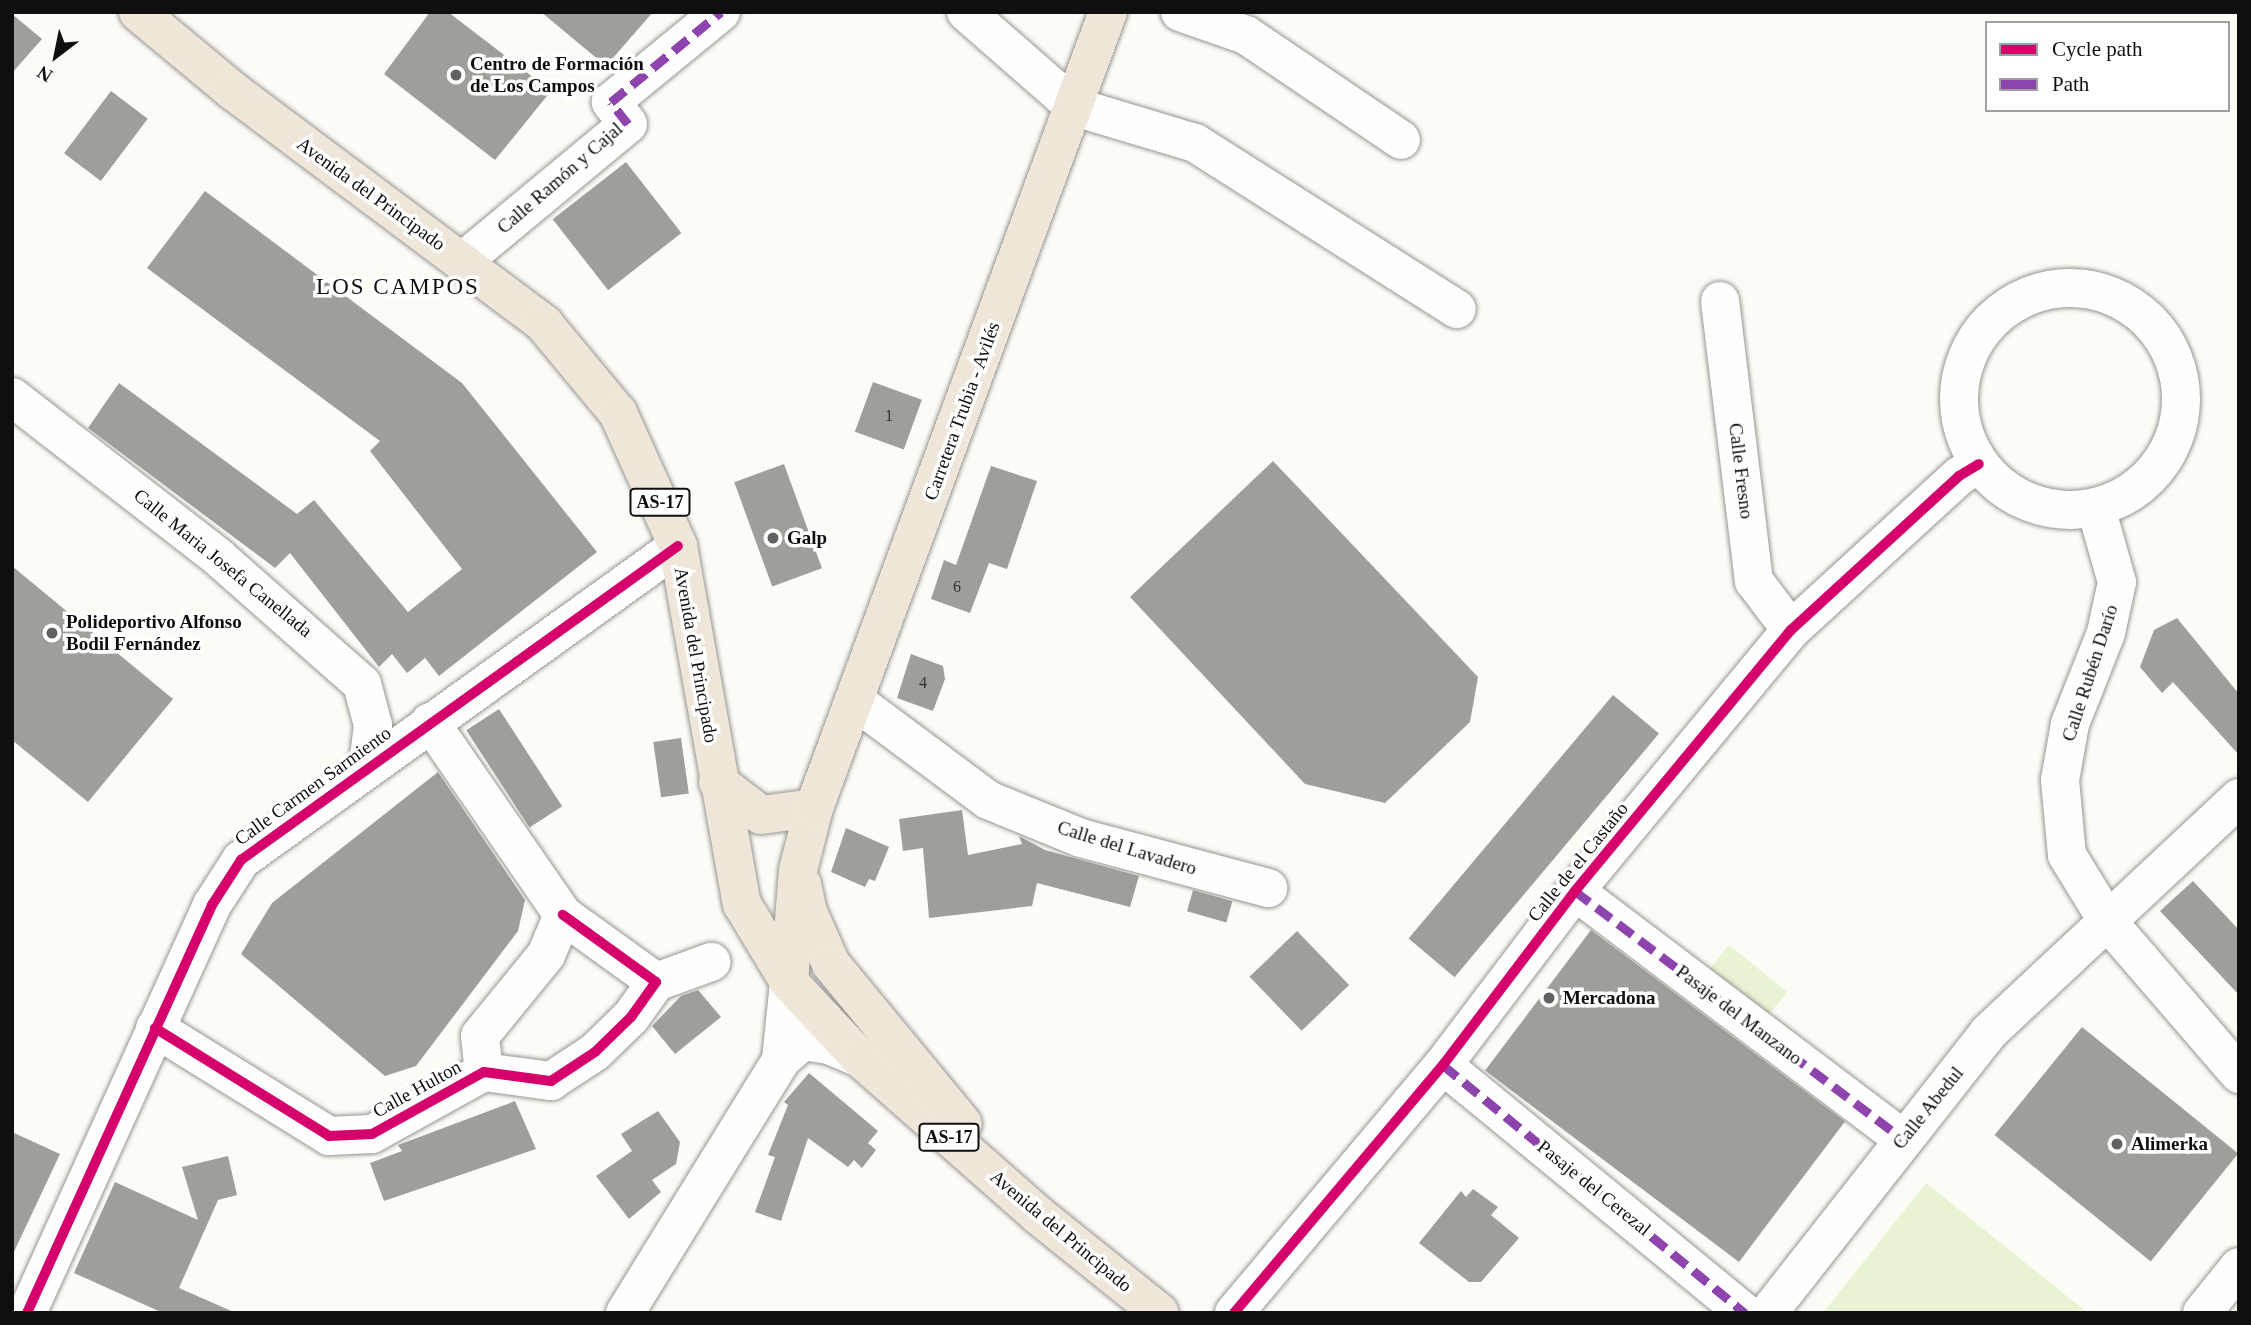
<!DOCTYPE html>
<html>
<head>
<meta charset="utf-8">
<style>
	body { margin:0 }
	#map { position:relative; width:2251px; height:1325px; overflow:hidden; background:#fcfbf5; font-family:"Times New Roman",serif }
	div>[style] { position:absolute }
	.green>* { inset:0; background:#e7f3d3; transform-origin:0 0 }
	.building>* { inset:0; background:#a09e9a; transform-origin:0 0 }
	.roads { filter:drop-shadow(0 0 2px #969593) drop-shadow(0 0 2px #969593) }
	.minor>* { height:38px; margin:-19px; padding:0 19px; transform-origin:19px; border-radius:19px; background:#fffefe }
	.minor>.ring { margin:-19px; padding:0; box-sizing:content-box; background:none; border:38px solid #fffefe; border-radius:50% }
	.major>* { height:38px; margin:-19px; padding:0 19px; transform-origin:19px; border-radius:19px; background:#eee7d9 }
	.quiet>* { height:9px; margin-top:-4.5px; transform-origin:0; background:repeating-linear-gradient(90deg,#8e44ad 0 18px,transparent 0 27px) }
	.cycleway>* { height:10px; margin:-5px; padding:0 5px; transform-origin:5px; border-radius:5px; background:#d6006c }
	.dots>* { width:19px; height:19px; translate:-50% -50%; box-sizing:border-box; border:4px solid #fff; border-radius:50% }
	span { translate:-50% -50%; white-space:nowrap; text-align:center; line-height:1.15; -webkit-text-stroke:7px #fff; paint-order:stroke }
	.number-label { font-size:16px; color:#333332 }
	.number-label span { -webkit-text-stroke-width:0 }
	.shield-label span { padding:2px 5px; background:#fff; border:2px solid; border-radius:5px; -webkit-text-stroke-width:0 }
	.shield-label { font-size:18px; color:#0f0f0f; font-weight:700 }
	.poi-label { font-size:19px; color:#0f0f0f; font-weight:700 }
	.left { translate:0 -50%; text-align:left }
	.street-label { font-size:19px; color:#0f0f0f }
	.quarter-label { font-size:23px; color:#0f0f0f; letter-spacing:2px }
	.frame { position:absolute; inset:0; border:14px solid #0f0f0f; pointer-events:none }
	.legend { position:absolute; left:1985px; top:21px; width:245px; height:91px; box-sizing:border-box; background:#fff; border:2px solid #9f9f9f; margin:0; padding:9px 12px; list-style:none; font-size:21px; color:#0f0f0f }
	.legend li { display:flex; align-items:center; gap:14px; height:35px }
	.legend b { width:35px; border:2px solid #9f9f9f }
	.north { position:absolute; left:21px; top:21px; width:70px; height:70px; -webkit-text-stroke:5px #fff; paint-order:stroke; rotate:212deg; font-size:19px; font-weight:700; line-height:28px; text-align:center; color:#0f0f0f }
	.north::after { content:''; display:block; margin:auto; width:24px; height:32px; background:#0f0f0f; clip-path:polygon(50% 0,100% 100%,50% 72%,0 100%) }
</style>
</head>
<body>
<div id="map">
	<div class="green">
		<i style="left:1729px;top:945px;width:75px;height:38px;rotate:39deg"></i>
		<i style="clip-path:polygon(1926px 1183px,2088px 1313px,1823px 1313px)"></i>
	</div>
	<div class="building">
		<i style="clip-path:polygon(430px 12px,448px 12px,551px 91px,495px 160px,384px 74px)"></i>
		<i style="clip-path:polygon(541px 12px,653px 12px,606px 66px)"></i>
		<i style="clip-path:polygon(12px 14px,42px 39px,12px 73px)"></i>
		<i style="left:111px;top:91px;width:46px;height:78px;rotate:37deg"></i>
		<i style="left:626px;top:162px;width:90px;height:93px;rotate:52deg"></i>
		<i style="clip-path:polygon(205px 191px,462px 383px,597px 552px,439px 676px,425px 658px,407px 673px,392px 654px,379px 667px,290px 553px,275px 568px,88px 428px,119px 383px,297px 514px,314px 500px,408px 612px,462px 569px,370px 451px,380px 441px,147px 268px)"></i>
		<i style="left:873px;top:382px;width:52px;height:53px;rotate:20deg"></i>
		<i style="clip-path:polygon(1273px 461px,1478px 677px,1470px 722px,1385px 803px,1305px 784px,1130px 597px)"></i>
		<i style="left:784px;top:464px;width:111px;height:53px;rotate:70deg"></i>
		<i style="clip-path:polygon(991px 466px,1037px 481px,1007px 569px,989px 563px,970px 613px,931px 599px,944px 560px,956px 565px)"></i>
		<i style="clip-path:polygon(12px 566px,173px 699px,88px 802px,12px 740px)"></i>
		<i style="clip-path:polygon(2177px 618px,2239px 694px,2239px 755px,2173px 682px,2162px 693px,2140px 667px,2154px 630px)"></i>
		<i style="clip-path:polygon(911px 654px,943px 666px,945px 679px,933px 711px,897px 698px)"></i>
		<i style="left:1613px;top:695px;width:60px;height:318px;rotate:40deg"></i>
		<i style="left:499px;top:709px;width:116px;height:39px;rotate:57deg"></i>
		<i style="left:681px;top:738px;width:56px;height:28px;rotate:82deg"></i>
		<i style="clip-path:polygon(438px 772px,525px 900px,518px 931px,416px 1066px,385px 1076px,241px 954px,272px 903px)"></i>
		<i style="clip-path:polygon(962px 810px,968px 855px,1022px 844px,1019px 836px,1045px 850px,1139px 876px,1130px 907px,1037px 883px,1032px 906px,929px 918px,923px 848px,903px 851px,899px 819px)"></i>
		<i style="clip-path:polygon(846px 828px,889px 847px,875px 881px,869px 879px,865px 887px,831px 872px)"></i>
		<i style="clip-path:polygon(2193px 881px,2239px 930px,2239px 995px,2160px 911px)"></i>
		<i style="left:1193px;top:890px;width:41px;height:22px;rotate:16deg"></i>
		<i style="left:1591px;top:930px;width:318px;height:176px;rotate:37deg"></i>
		<i style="left:1297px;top:931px;width:75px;height:66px;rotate:46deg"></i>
		<i style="clip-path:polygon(698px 990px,721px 1017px,675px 1054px,652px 1026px,681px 996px)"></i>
		<i style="left:2082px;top:1027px;width:201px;height:139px;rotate:39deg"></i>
		<i style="clip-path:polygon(809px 1073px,878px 1131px,868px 1143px,876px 1150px,862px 1168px,854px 1160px,848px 1167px,808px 1138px,781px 1221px,755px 1212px,775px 1157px,768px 1155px,788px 1105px,784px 1102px)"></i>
		<i style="clip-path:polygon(515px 1101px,536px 1149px,384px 1201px,370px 1163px,402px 1151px,398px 1145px)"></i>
		<i style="clip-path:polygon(658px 1111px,680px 1142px,676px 1164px,652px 1180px,661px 1192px,629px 1219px,596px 1176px,632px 1151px,621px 1134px)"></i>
		<i style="clip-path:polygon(12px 1132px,60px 1154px,12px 1256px)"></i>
		<i style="clip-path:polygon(228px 1156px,237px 1195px,218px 1200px,179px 1288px,236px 1313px,163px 1313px,74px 1273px,115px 1182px,198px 1220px,182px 1167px)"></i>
		<i style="clip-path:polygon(1473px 1189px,1498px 1207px,1491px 1215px,1519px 1238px,1481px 1282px,1469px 1282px,1419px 1243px,1461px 1191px,1466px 1197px)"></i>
	</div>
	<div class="roads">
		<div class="minor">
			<i style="left:966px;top:12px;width:145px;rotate:41.1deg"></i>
			<i style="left:1075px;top:107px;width:125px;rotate:16.7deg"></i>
			<i style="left:1195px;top:143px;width:310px;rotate:32.4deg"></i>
			<i style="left:1180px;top:12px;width:70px;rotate:19.2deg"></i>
			<i style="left:1246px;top:35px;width:187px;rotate:34.1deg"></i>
			<i style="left:463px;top:261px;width:214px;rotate:-39.7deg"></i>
			<i style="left:628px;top:124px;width:28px;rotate:-128deg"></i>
			<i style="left:611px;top:102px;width:142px;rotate:-39.3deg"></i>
			<i class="ring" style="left:1959px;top:288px;width:184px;height:184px"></i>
			<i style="left:1720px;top:301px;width:282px;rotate:83.1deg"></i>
			<i style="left:1754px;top:581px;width:61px;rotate:52.9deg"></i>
			<i style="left:12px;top:397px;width:261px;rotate:37.8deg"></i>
			<i style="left:218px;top:557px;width:192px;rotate:41.4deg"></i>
			<i style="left:362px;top:684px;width:42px;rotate:75deg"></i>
			<i style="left:373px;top:725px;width:40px;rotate:97.1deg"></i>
			<i style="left:2096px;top:508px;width:77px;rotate:74.2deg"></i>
			<i style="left:2117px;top:582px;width:52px;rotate:102.2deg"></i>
			<i style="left:2106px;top:633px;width:98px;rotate:111.6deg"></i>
			<i style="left:2070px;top:724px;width:57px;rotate:100.1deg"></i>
			<i style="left:2060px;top:780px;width:75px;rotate:84.7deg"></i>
			<i style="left:2067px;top:855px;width:79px;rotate:58.5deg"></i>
			<i style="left:2108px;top:922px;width:201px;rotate:49.2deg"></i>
			<i style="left:854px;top:700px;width:167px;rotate:36.7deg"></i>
			<i style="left:988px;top:800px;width:100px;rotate:22.2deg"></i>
			<i style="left:1081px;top:838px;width:194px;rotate:15deg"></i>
			<i style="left:430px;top:722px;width:234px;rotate:55.4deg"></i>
			<i style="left:563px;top:915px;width:43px;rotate:113deg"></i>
			<i style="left:546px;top:955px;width:104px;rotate:129.2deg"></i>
			<i style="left:480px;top:1036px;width:36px;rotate:84deg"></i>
			<i style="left:1575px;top:891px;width:411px;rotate:37.1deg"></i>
			<i style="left:656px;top:982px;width:59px;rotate:-20deg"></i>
			<i style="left:155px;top:1028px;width:205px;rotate:31.8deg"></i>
			<i style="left:329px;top:1136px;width:43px;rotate:-2.7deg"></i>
			<i style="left:372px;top:1134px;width:128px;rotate:-29deg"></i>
			<i style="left:484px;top:1072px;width:68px;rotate:7.7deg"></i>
			<i style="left:551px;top:1081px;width:53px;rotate:-33.4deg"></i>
			<i style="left:595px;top:1052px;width:50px;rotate:-44.2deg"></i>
			<i style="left:631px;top:1017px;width:43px;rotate:-54.5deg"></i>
			<i style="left:656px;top:982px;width:115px;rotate:-144.2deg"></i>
			<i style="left:781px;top:1060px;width:78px;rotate:-84.1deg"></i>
			<i style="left:1443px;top:1065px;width:391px;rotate:39.4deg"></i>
			<i style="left:27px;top:1313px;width:448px;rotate:-65.6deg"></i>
			<i style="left:212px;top:905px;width:54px;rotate:-57.2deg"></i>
			<i style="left:241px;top:860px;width:538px;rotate:-35.7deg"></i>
			<i style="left:625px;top:1313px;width:297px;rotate:-58.3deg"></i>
			<i style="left:781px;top:1060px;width:29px;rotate:-41deg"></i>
			<i style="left:803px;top:1041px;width:26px;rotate:9deg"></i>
			<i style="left:829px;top:1045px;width:34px;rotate:23deg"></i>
			<i style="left:1234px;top:1313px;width:324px;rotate:-49.9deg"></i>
			<i style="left:1443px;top:1065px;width:218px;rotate:-52.8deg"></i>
			<i style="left:1575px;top:891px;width:339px;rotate:-50.4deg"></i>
			<i style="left:1791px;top:630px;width:228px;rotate:-42.5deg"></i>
			<i style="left:1959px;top:476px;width:23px;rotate:-31deg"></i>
			<i style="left:1768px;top:1313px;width:356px;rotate:-51.8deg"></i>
			<i style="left:1988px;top:1033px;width:344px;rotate:-43.1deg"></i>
			<i style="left:2202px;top:1313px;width:59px;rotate:-51.2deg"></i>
		</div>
		<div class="major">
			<i style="left:138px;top:12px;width:124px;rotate:39.7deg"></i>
			<i style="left:233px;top:91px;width:389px;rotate:36.8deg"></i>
			<i style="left:544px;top:324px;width:116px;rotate:50.3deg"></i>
			<i style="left:618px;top:413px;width:146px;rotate:65.7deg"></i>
			<i style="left:678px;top:546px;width:364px;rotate:79.9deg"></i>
			<i style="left:742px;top:904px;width:91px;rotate:58.9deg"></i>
			<i style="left:789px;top:982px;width:104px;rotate:46.9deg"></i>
			<i style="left:860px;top:1058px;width:237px;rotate:41.4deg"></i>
			<i style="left:1038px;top:1215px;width:156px;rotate:38.8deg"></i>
			<i style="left:718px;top:782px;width:54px;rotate:37.5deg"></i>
			<i style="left:761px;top:815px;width:53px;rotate:-7.5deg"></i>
			<i style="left:802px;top:884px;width:29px;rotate:78deg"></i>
			<i style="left:808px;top:912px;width:57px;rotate:66.1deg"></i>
			<i style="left:831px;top:964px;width:207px;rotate:50.5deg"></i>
			<i style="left:789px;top:982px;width:112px;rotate:-85.4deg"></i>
			<i style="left:798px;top:870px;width:64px;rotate:-75.5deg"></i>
			<i style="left:814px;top:808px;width:849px;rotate:-69.73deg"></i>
		</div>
	</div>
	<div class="quiet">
		<i style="left:628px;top:124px;width:28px;rotate:-128deg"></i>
		<i style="left:611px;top:102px;width:142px;rotate:-39.3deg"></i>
		<i style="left:1575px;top:891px;width:411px;rotate:37.1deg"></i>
		<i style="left:1443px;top:1065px;width:391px;rotate:39.4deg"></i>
	</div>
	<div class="cycleway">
		<i style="left:155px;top:1028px;width:205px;rotate:31.8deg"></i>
		<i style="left:329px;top:1136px;width:43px;rotate:-2.7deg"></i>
		<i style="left:372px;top:1134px;width:128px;rotate:-29deg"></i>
		<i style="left:484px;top:1072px;width:68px;rotate:7.7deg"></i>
		<i style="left:551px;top:1081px;width:53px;rotate:-33.4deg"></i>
		<i style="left:595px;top:1052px;width:50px;rotate:-44.2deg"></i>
		<i style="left:631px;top:1017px;width:43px;rotate:-54.5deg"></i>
		<i style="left:656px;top:982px;width:115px;rotate:-144.2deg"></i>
		<i style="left:27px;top:1313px;width:448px;rotate:-65.6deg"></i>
		<i style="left:212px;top:905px;width:54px;rotate:-57.2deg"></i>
		<i style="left:241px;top:860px;width:538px;rotate:-35.7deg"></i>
		<i style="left:1234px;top:1313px;width:324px;rotate:-49.9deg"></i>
		<i style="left:1443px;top:1065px;width:218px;rotate:-52.8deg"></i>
		<i style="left:1575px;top:891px;width:339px;rotate:-50.4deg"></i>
		<i style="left:1791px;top:630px;width:228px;rotate:-42.5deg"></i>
		<i style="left:1959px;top:476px;width:23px;rotate:-31deg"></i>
	</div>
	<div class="dots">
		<i style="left:456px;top:75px;background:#626260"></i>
		<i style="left:773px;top:538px;background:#626260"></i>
		<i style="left:52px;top:633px;background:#626260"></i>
		<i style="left:1549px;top:998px;background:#626260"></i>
		<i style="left:2117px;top:1144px;background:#626260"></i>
	</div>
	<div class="number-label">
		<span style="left:889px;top:416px">1</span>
		<span style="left:957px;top:587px">6</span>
		<span style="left:923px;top:683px">4</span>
	</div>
	<div class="shield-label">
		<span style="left:660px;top:502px">AS-17</span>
		<span style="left:949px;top:1137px">AS-17</span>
	</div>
	<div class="poi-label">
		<span class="left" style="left:470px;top:75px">Centro de Formación<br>de Los Campos</span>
		<span class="left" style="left:787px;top:538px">Galp</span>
		<span class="left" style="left:66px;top:633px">Polideportivo Alfonso<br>Bodil Fernández</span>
		<span class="left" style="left:1563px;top:998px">Mercadona</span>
		<span class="left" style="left:2131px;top:1144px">Alimerka</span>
	</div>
	<div class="street-label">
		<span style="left:560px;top:178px;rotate:-41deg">Calle Ramón y Cajal</span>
		<span style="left:371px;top:194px;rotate:36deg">Avenida del Principado</span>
		<span style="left:962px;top:411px;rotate:-70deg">Carretera Trubia - Avilés</span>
		<span style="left:1741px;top:471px;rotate:83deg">Calle Fresno</span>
		<span style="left:223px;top:563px;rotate:39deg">Calle Maria Josefa Canellada</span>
		<span style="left:696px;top:655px;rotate:80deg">Avenida del Principado</span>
		<span style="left:2090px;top:673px;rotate:-72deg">Calle Rubén Darío</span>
		<span style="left:313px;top:786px;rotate:-36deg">Calle Carmen Sarmiento</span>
		<span style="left:1127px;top:848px;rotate:17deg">Calle del Lavadero</span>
		<span style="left:1578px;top:862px;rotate:-51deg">Calle de el Castaño</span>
		<span style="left:1739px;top:1015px;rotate:37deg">Pasaje del Manzano</span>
		<span style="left:417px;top:1089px;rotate:-29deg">Calle Hulton</span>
		<span style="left:1928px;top:1108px;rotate:-51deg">Calle Abedul</span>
		<span style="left:1594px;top:1188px;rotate:39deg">Pasaje del Cerezal</span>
		<span style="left:1061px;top:1231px;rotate:40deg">Avenida del Principado</span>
	</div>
	<div class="quarter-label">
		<span style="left:398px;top:287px">LOS CAMPOS</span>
	</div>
	<div class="frame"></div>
	<ul class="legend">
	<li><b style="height:9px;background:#d6006c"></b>Cycle path</li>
	<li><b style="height:9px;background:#8e44ad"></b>Path</li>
	</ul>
	<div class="north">N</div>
</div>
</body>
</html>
